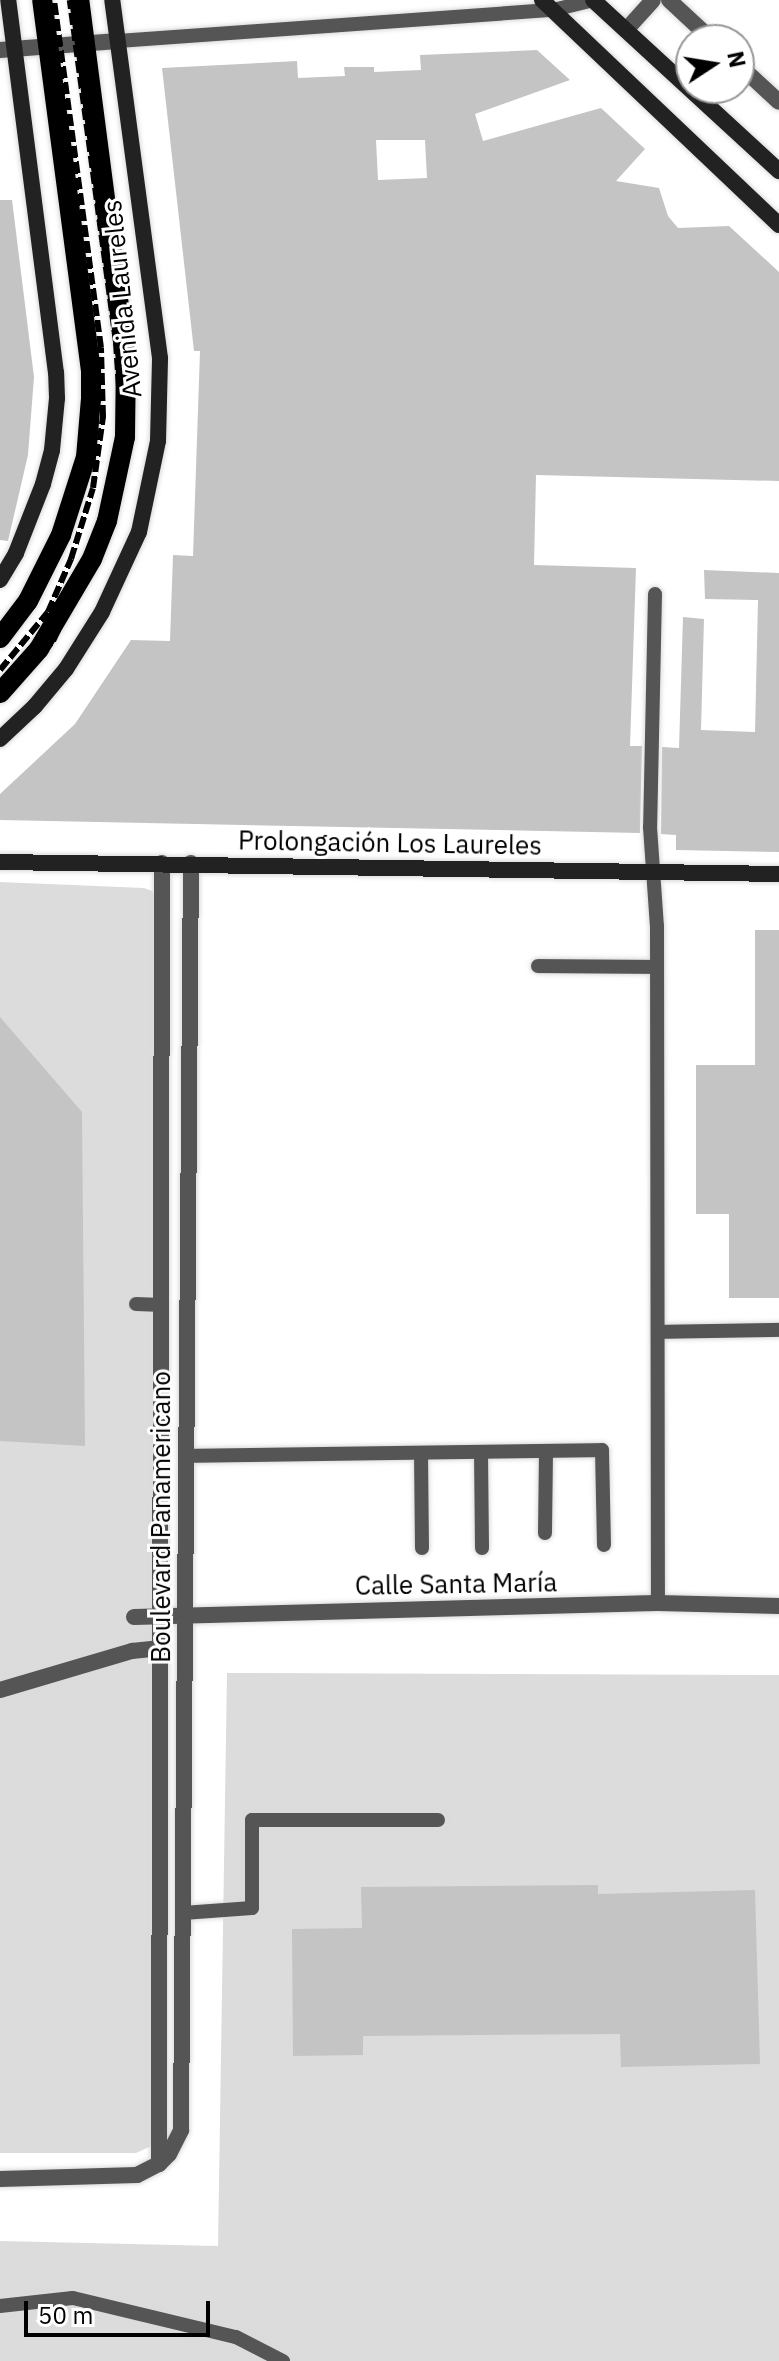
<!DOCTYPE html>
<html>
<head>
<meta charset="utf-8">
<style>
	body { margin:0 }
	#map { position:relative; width:779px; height:2361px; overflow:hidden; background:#fff; font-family:"IBM Plex Sans",sans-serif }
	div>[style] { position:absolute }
	.green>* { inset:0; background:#dcdcdc }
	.building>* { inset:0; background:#c4c4c4 }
	.roads { filter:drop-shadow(0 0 2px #dbdbdb) drop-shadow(0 0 2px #dbdbdb) }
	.lane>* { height:14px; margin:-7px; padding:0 7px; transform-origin:7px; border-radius:7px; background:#555 }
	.street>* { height:16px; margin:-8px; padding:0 8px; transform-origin:8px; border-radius:8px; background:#555 }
	.secondary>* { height:16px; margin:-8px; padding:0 8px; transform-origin:8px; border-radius:8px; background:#222 }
	.primary>* { height:20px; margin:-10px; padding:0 10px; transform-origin:10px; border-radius:10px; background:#000 }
	.rail>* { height:6px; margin-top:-3px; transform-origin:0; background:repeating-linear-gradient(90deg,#000 0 12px,transparent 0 16px) }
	span { translate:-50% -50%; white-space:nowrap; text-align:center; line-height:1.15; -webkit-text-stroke:6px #fff; paint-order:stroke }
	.street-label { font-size:26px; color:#000 }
	.north { position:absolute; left:675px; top:24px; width:80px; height:80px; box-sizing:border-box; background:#fff; border:2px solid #999; border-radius:50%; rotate:78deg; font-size:22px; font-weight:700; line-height:32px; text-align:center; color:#000 }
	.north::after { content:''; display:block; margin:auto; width:28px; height:36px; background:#000; clip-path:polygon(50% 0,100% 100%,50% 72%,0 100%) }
	.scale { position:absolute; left:24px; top:2301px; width:186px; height:36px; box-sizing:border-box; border:4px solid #000; border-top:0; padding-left:10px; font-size:24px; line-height:28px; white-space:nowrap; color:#000; -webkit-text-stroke:6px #fff; paint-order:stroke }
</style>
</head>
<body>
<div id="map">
	<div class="green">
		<i style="clip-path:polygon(0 882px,144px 888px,152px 891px,156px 899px,156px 2144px,136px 2153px,0 2153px)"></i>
		<i style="clip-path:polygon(227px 1673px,779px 1675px,779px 2361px,0 2361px,0 2241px,218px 2246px)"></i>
	</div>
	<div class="building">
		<i style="clip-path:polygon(evenodd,537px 50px,570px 80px,475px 114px,483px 141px,601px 108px,645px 149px,616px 181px,659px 188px,668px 216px,678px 228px,729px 226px,779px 272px,779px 481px,536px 475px,534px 565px,636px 568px,630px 746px,642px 746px,640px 833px,0 820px,0 794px,75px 724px,131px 640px,170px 641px,173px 555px,193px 556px,200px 351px,194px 351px,162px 68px,297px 61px,298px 78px,345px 76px,344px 67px,374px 67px,374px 72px,421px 70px,420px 55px,537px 50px,376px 140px,425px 140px,427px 178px,378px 180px,376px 140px)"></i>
		<i style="clip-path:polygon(0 200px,12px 200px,34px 377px,28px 455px,8px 541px,0 540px)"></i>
		<i style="clip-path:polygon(704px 570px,779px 573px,779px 852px,676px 850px,676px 835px,661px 834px,662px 747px,679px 748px,683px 617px,704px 619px,701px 730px,755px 732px,758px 600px,705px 599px)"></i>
		<i style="clip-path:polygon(755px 930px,779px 930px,779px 1298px,729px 1298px,729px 1214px,696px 1214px,696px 1065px,755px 1065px)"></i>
		<i style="clip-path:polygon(0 1017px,82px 1112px,85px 1446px,0 1441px)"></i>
		<i style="clip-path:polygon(598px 1885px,598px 1894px,755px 1890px,760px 2064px,621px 2067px,620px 2034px,363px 2036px,363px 2055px,293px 2056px,292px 1929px,362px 1928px,361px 1887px)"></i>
	</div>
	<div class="roads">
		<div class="lane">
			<i style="left:118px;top:41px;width:436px;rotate:-4.1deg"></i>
			<i style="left:553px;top:10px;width:42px;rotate:-13.7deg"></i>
			<i style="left:655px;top:594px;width:233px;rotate:91.2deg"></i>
			<i style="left:650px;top:827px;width:99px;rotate:86deg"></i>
			<i style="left:657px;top:926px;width:677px;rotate:89.92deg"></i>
			<i style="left:538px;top:966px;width:119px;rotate:0.5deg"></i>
			<i style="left:136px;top:1304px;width:26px;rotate:2deg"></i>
			<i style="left:659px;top:1332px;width:120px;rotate:-1deg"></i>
			<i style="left:481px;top:1452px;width:96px;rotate:89.4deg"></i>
			<i style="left:421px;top:1453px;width:95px;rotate:89.4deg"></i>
			<i style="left:186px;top:1456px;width:416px;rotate:-0.8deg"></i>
			<i style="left:602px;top:1450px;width:95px;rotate:88.8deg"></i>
			<i style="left:545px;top:1533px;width:82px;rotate:-89.3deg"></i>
			<i style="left:183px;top:1913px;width:69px;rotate:-4.1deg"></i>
			<i style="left:252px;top:1908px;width:88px;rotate:-90deg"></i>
			<i style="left:252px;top:1820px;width:186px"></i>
			<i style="left:0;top:2306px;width:73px;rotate:-6.3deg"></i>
			<i style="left:73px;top:2298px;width:168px;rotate:13.5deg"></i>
			<i style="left:236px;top:2337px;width:53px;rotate:27.1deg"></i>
		</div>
		<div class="street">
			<i style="left:669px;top:0;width:59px;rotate:42.9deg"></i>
			<i style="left:626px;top:30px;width:40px;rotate:-48deg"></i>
			<i style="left:0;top:50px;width:118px;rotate:-4.4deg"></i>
			<i style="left:739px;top:65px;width:54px;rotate:42.8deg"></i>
			<i style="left:134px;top:1617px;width:524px;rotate:-1.53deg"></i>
			<i style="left:658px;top:1603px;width:121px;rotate:1.4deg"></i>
			<i style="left:0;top:1690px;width:138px;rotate:-16.5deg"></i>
			<i style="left:132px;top:1651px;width:29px;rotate:-6deg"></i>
			<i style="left:159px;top:2164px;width:1301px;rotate:-89.87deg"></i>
			<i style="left:0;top:2179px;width:137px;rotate:-1.7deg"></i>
			<i style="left:137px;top:2175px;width:25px;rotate:-27deg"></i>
			<i style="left:159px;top:2164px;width:14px;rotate:-45deg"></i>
			<i style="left:169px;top:2154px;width:27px;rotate:-63deg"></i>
			<i style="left:181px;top:2130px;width:1267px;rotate:-89.55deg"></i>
		</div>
		<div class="secondary">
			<i style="left:542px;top:0;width:327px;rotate:43.5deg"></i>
			<i style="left:593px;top:0;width:253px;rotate:42.6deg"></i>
			<i style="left:0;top:580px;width:31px;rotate:-59deg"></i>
			<i style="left:16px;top:553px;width:74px;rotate:-68.6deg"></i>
			<i style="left:43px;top:484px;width:35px;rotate:-75deg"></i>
			<i style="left:52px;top:450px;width:52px;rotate:-84.5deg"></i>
			<i style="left:57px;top:398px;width:25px;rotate:-92deg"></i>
			<i style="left:56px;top:373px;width:376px;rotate:-97.3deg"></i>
			<i style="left:0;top:739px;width:48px;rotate:-43.3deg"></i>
			<i style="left:35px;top:706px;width:48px;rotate:-50deg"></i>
			<i style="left:66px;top:669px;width:67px;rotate:-57.7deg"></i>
			<i style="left:102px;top:612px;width:88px;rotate:-65.2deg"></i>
			<i style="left:139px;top:532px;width:93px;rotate:-78.2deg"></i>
			<i style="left:158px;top:441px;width:83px;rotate:-88.6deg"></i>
			<i style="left:160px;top:358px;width:361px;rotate:-97.6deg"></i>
			<i style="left:0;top:862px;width:779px;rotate:0.88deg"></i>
		</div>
		<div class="primary">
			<i style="left:0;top:638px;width:46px;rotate:-52.9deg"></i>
			<i style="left:28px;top:601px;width:74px;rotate:-63.4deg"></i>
			<i style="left:61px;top:535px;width:82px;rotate:-72.2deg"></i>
			<i style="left:86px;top:457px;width:58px;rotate:-85.1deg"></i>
			<i style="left:91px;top:399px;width:28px;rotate:-90deg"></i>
			<i style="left:91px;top:371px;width:374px;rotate:-97.5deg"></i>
			<i style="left:0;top:693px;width:59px;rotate:-48.4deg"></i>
			<i style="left:39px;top:649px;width:104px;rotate:-59.5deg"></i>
			<i style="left:92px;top:559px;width:41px;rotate:-68.5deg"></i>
			<i style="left:107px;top:521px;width:86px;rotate:-77.9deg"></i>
			<i style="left:125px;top:437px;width:77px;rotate:-89.3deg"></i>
			<i style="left:126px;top:360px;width:363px;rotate:-97.4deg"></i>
		</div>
	</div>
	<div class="rail">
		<i style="left:0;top:670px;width:75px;rotate:-50.4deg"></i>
		<i style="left:48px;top:612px;width:58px;rotate:-66.5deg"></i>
		<i style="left:71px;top:559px;width:74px;rotate:-72.8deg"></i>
		<i style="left:93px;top:488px;width:72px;rotate:-82deg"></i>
		<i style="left:103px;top:417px;width:69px;rotate:-91.7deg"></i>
		<i style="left:101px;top:348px;width:351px;rotate:-97.7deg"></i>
		<i style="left:0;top:700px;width:79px;rotate:-48.1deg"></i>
		<i style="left:53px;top:641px;width:90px;rotate:-65.1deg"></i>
		<i style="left:91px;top:559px;width:75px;rotate:-75.4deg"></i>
		<i style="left:110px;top:486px;width:69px;rotate:-80.8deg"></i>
		<i style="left:121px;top:418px;width:76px;rotate:-93.8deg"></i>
		<i style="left:116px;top:342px;width:345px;rotate:-97.7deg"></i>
	</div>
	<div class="street-label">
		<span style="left:122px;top:299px;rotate:-96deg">Avenida Laureles</span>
		<span style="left:390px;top:843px;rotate:1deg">Prolongación Los Laureles</span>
		<span style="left:161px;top:1517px;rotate:-90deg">Boulevard Panamericano</span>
		<span style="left:456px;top:1584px;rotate:-1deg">Calle Santa María</span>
	</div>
	<div class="north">N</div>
	<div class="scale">50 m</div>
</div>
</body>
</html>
